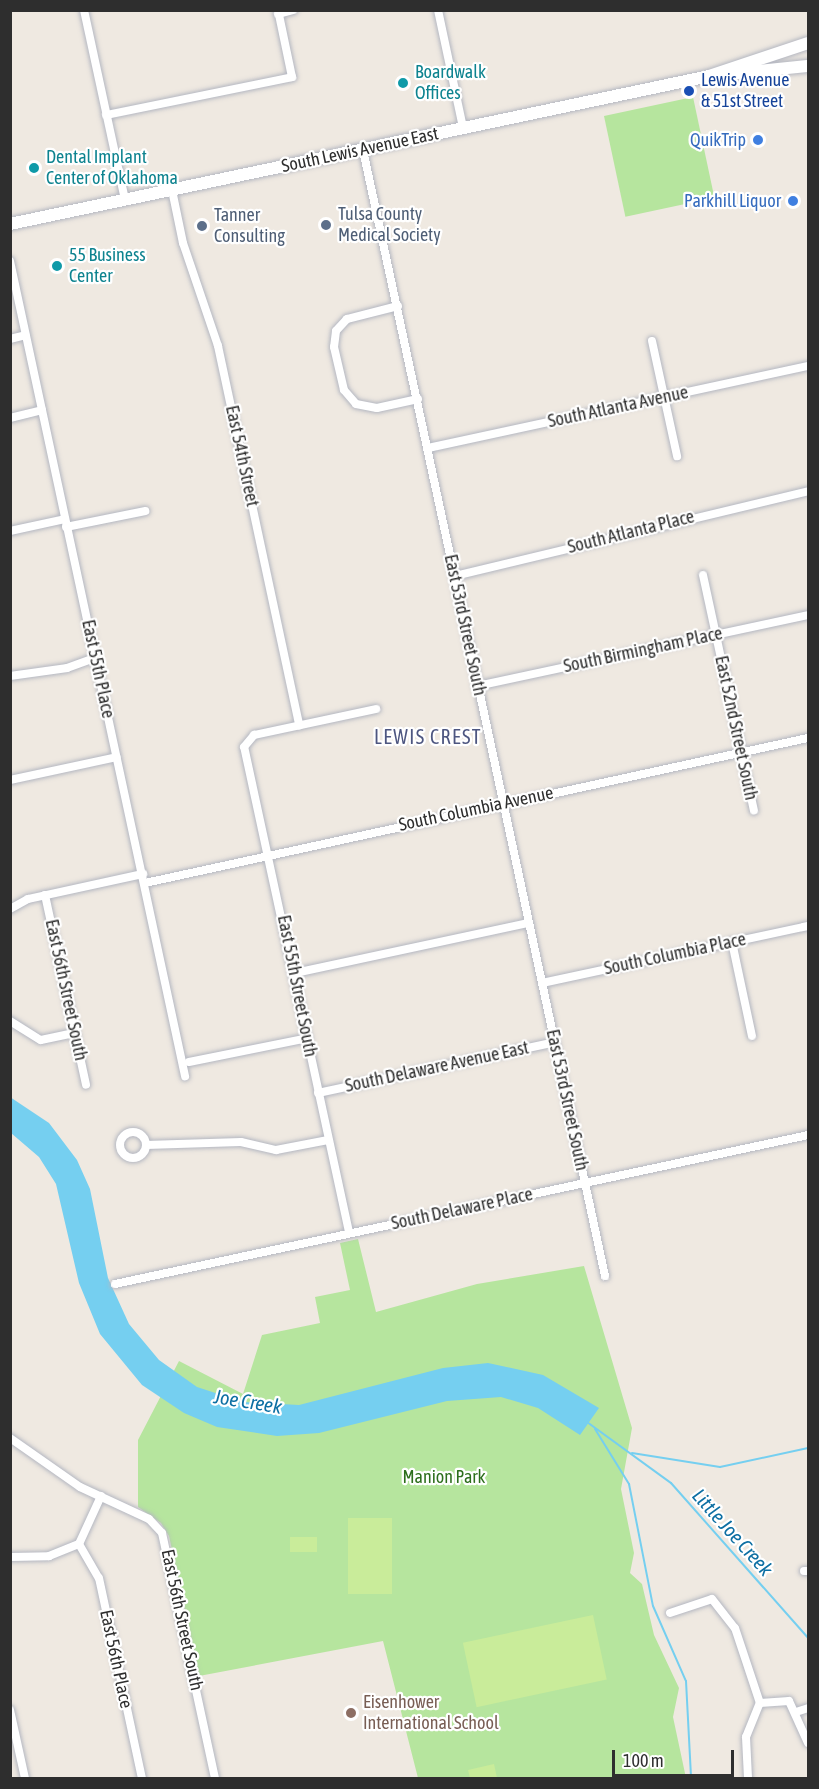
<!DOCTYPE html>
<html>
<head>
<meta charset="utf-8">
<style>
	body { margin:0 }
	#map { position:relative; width:819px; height:1789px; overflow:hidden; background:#efe9e1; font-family:"Asap Condensed",sans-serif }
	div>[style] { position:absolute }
	.green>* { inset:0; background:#b6e59e; transform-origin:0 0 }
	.pitch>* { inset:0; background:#c9ec9a; transform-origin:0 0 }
	.water>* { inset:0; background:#75cff0 }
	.stream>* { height:2px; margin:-1px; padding:0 1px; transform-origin:1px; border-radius:1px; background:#75cff0 }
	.roads { filter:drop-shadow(0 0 2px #b4b7c1) drop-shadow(0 0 2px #b4b7c1) }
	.minor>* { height:8px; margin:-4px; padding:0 4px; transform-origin:4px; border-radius:4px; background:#fff }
	.minor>.ring { margin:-4px; padding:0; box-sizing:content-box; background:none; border:8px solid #fff; border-radius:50% }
	.secondary>* { height:12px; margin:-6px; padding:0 6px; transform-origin:6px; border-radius:6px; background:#fff }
	.dots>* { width:16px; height:16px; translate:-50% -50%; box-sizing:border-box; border:3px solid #fff; border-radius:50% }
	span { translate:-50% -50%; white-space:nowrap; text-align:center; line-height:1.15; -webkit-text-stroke:4.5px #fff; paint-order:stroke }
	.culture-label { font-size:18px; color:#0d838f }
	.left { translate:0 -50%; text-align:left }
	.transit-label { font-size:18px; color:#164399 }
	.shop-label { font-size:18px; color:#366cbe }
	.right { translate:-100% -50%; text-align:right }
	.street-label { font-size:18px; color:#2e2e2e }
	.service-label { font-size:18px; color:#4e5e75 }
	.park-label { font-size:18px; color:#2c6e1b }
	.education-label { font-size:18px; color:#785e54 }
	.neighbourhood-label { font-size:20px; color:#4d5680; letter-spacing:1.5px }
	.water-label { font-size:20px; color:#0d6fa3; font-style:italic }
	.frame { position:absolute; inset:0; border:12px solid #2e2e2e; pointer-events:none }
	.scale { position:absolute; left:612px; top:1750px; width:122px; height:27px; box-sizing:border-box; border:3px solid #2e2e2e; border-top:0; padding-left:8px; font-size:18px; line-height:21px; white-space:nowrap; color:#2e2e2e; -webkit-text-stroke:4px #fff; paint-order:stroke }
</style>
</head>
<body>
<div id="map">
	<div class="green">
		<i style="left:693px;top:97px;width:103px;height:91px;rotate:78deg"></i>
		<i style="clip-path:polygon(358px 1239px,376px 1312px,477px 1284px,584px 1266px,632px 1428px,621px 1489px,634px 1553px,630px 1573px,642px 1584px,654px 1635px,679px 1688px,673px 1717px,686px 1778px,418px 1778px,383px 1641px,199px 1676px,169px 1536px,161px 1523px,138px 1507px,138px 1440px,179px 1361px,243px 1394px,262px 1335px,320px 1323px,315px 1297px,350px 1290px,340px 1243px)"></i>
	</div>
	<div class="pitch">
		<i style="left:348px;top:1518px;width:44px;height:76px"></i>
		<i style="left:290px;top:1537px;width:27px;height:15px"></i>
		<i style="left:593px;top:1615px;width:66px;height:133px;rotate:78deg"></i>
		<i style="clip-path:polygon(494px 1764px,497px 1778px,470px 1778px,468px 1770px)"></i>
	</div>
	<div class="water">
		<i style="clip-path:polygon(10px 1097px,49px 1123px,77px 1160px,90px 1189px,108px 1278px,129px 1324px,159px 1360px,197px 1387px,243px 1402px,299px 1405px,443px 1368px,488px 1363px,543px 1375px,599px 1408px,580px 1435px,538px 1408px,501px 1397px,447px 1401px,319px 1433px,277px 1436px,217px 1427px,184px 1413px,142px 1385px,100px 1334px,79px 1283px,56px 1184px,39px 1157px,11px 1133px)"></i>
	</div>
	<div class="stream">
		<i style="left:587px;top:1422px;width:104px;rotate:36deg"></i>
		<i style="left:671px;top:1483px;width:207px;rotate:48.5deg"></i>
		<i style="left:595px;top:1429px;width:65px;rotate:58.3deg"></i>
		<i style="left:629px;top:1484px;width:124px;rotate:78.9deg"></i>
		<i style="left:653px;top:1606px;width:82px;rotate:66.3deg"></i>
		<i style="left:686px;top:1681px;width:97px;rotate:87deg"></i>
		<i style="left:632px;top:1453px;width:89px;rotate:9deg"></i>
		<i style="left:720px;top:1467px;width:90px;rotate:-12.2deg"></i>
	</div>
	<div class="roads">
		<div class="minor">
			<i style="left:84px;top:10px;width:193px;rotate:77.8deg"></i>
			<i style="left:438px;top:10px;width:121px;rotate:78deg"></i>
			<i style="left:278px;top:14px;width:16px;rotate:-15deg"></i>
			<i style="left:106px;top:115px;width:190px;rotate:-11.5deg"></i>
			<i style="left:292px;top:77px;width:68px;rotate:-101.8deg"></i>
			<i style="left:363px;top:150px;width:1152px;rotate:77.87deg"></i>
			<i style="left:172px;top:190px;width:54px;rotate:78.3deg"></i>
			<i style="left:183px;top:243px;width:109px;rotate:71.2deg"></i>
			<i style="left:218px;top:346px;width:388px;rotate:77.9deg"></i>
			<i style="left:10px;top:261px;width:834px;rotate:77.88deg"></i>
			<i style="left:398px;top:306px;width:53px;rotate:165.7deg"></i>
			<i style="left:347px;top:319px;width:16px;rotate:133deg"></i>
			<i style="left:336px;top:331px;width:16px;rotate:97deg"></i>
			<i style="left:334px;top:347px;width:44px;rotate:76.9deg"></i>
			<i style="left:344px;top:390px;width:18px;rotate:49deg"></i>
			<i style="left:356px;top:404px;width:21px;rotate:11deg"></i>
			<i style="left:377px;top:408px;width:42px;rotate:-12.4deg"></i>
			<i style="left:10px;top:339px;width:16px;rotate:-14deg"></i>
			<i style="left:652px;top:341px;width:118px;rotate:77.7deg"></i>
			<i style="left:10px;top:418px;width:33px;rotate:-14deg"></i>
			<i style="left:428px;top:448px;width:389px;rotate:-12.2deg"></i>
			<i style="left:66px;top:527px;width:81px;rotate:-11.4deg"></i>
			<i style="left:10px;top:531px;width:56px;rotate:-12.3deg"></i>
			<i style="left:703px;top:575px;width:241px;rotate:77.8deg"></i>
			<i style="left:455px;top:576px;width:363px;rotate:-13.5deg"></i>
			<i style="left:10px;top:676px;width:58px;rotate:-8deg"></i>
			<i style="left:67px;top:668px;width:30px;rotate:-20deg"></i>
			<i style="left:477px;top:686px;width:339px;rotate:-12.1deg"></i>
			<i style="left:10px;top:780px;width:109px;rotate:-12.1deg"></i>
			<i style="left:145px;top:883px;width:679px;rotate:-12.34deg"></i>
			<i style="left:45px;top:895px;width:194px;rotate:77.8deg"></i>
			<i style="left:10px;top:909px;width:21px;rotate:-29deg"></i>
			<i style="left:28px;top:899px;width:118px;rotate:-12.3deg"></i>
			<i style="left:732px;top:942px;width:96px;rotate:78deg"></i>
			<i style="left:295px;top:973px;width:239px;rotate:-12.1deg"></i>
			<i style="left:542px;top:983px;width:272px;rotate:-12.1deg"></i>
			<i style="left:10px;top:1021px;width:36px;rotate:32deg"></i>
			<i style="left:41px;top:1040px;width:35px;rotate:-12deg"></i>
			<i style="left:189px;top:1062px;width:121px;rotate:-11.4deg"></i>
			<i style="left:318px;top:1093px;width:242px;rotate:-12.1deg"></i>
			<i class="ring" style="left:120px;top:1132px;width:18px;height:18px"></i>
			<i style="left:146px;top:1145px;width:95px;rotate:-1.8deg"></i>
			<i style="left:241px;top:1142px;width:36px;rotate:13deg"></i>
			<i style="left:276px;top:1150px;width:53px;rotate:-10.9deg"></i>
			<i style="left:349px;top:1232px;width:496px;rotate:-102.2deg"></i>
			<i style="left:244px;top:747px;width:16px;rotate:-50deg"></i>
			<i style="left:254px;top:735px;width:125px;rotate:-12deg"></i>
			<i style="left:115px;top:1284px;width:709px;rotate:-12.13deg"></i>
			<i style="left:10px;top:1438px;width:85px;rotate:35deg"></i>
			<i style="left:80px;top:1487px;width:76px;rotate:24.9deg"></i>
			<i style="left:149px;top:1519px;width:19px;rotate:47deg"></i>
			<i style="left:162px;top:1533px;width:251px;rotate:77.8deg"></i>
			<i style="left:79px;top:1544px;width:39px;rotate:60deg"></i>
			<i style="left:99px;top:1578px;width:205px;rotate:77.9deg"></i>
			<i style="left:10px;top:1557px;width:39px;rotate:-1deg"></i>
			<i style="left:49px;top:1556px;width:32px;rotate:-22deg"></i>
			<i style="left:79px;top:1544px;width:53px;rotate:-65.4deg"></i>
			<i style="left:804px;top:1571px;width:4px"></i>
			<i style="left:670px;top:1613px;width:44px;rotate:-18.4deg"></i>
			<i style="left:712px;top:1599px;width:37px;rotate:52deg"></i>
			<i style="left:735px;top:1628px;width:79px;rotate:71.6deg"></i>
			<i style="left:10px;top:1710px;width:70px;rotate:77.6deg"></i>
			<i style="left:796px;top:1712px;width:13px;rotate:-18deg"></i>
			<i style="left:748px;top:1778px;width:41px;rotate:-92.8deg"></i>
			<i style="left:746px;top:1737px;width:37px;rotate:-68deg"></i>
			<i style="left:760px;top:1703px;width:29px;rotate:-4deg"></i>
			<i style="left:789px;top:1701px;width:46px;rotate:65.7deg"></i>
		</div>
		<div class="secondary">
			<i style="left:709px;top:76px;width:100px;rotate:-5.8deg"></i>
			<i style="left:10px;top:224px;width:714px;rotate:-11.95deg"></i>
			<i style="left:709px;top:76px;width:104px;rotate:-18.4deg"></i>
		</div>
	</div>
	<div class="dots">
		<i style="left:403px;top:83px;background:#0f9aa8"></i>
		<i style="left:689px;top:91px;background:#1a4fb4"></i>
		<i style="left:758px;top:140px;background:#3f7fe0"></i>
		<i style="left:34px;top:168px;background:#0f9aa8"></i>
		<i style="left:793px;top:201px;background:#3f7fe0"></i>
		<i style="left:326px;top:225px;background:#5c6f8a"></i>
		<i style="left:202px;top:226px;background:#5c6f8a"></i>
		<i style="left:57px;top:266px;background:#0f9aa8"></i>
		<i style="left:351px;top:1713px;background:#8d6e63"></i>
	</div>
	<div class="culture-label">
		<span class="left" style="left:415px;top:83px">Boardwalk<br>Offices</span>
		<span class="left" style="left:46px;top:168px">Dental Implant<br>Center of Oklahoma</span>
		<span class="left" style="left:69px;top:266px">55 Business<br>Center</span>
	</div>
	<div class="transit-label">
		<span class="left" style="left:701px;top:91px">Lewis Avenue<br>&amp; 51st Street</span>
	</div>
	<div class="shop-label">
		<span class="right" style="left:746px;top:140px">QuikTrip</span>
		<span class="right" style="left:781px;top:201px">Parkhill Liquor</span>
	</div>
	<div class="street-label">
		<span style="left:360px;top:150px;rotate:-12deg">South Lewis Avenue East</span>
		<span style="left:618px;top:407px;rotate:-12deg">South Atlanta Avenue</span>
		<span style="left:242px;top:456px;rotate:78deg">East 54th Street</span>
		<span style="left:631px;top:532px;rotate:-14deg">South Atlanta Place</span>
		<span style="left:465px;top:625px;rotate:78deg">East 53rd Street South</span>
		<span style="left:643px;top:650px;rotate:-12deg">South Birmingham Place</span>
		<span style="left:98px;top:669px;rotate:78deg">East 55th Place</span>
		<span style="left:736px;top:728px;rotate:78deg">East 52nd Street South</span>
		<span style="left:476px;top:809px;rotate:-12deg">South Columbia Avenue</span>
		<span style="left:675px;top:954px;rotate:-12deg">South Columbia Place</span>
		<span style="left:297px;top:986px;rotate:79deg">East 55th Street South</span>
		<span style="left:66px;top:990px;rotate:78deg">East 56th Street South</span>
		<span style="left:437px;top:1067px;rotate:-12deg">South Delaware Avenue East</span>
		<span style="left:567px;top:1100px;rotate:78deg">East 53rd Street South</span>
		<span style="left:462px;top:1209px;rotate:-12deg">South Delaware Place</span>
		<span style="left:182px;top:1620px;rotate:78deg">East 56th Street South</span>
		<span style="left:116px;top:1659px;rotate:78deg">East 56th Place</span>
	</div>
	<div class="service-label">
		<span class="left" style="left:338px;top:225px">Tulsa County<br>Medical Society</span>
		<span class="left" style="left:214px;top:226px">Tanner<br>Consulting</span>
	</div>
	<div class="park-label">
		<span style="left:444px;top:1477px">Manion Park</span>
	</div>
	<div class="education-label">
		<span class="left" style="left:363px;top:1713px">Eisenhower<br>International School</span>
	</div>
	<div class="neighbourhood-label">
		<span style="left:428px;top:736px">LEWIS CREST</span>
	</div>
	<div class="water-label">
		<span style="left:248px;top:1401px;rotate:9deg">Joe Creek</span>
		<span style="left:733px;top:1532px;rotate:48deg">Little Joe Creek</span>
	</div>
	<div class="frame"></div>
	<div class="scale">100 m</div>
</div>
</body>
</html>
